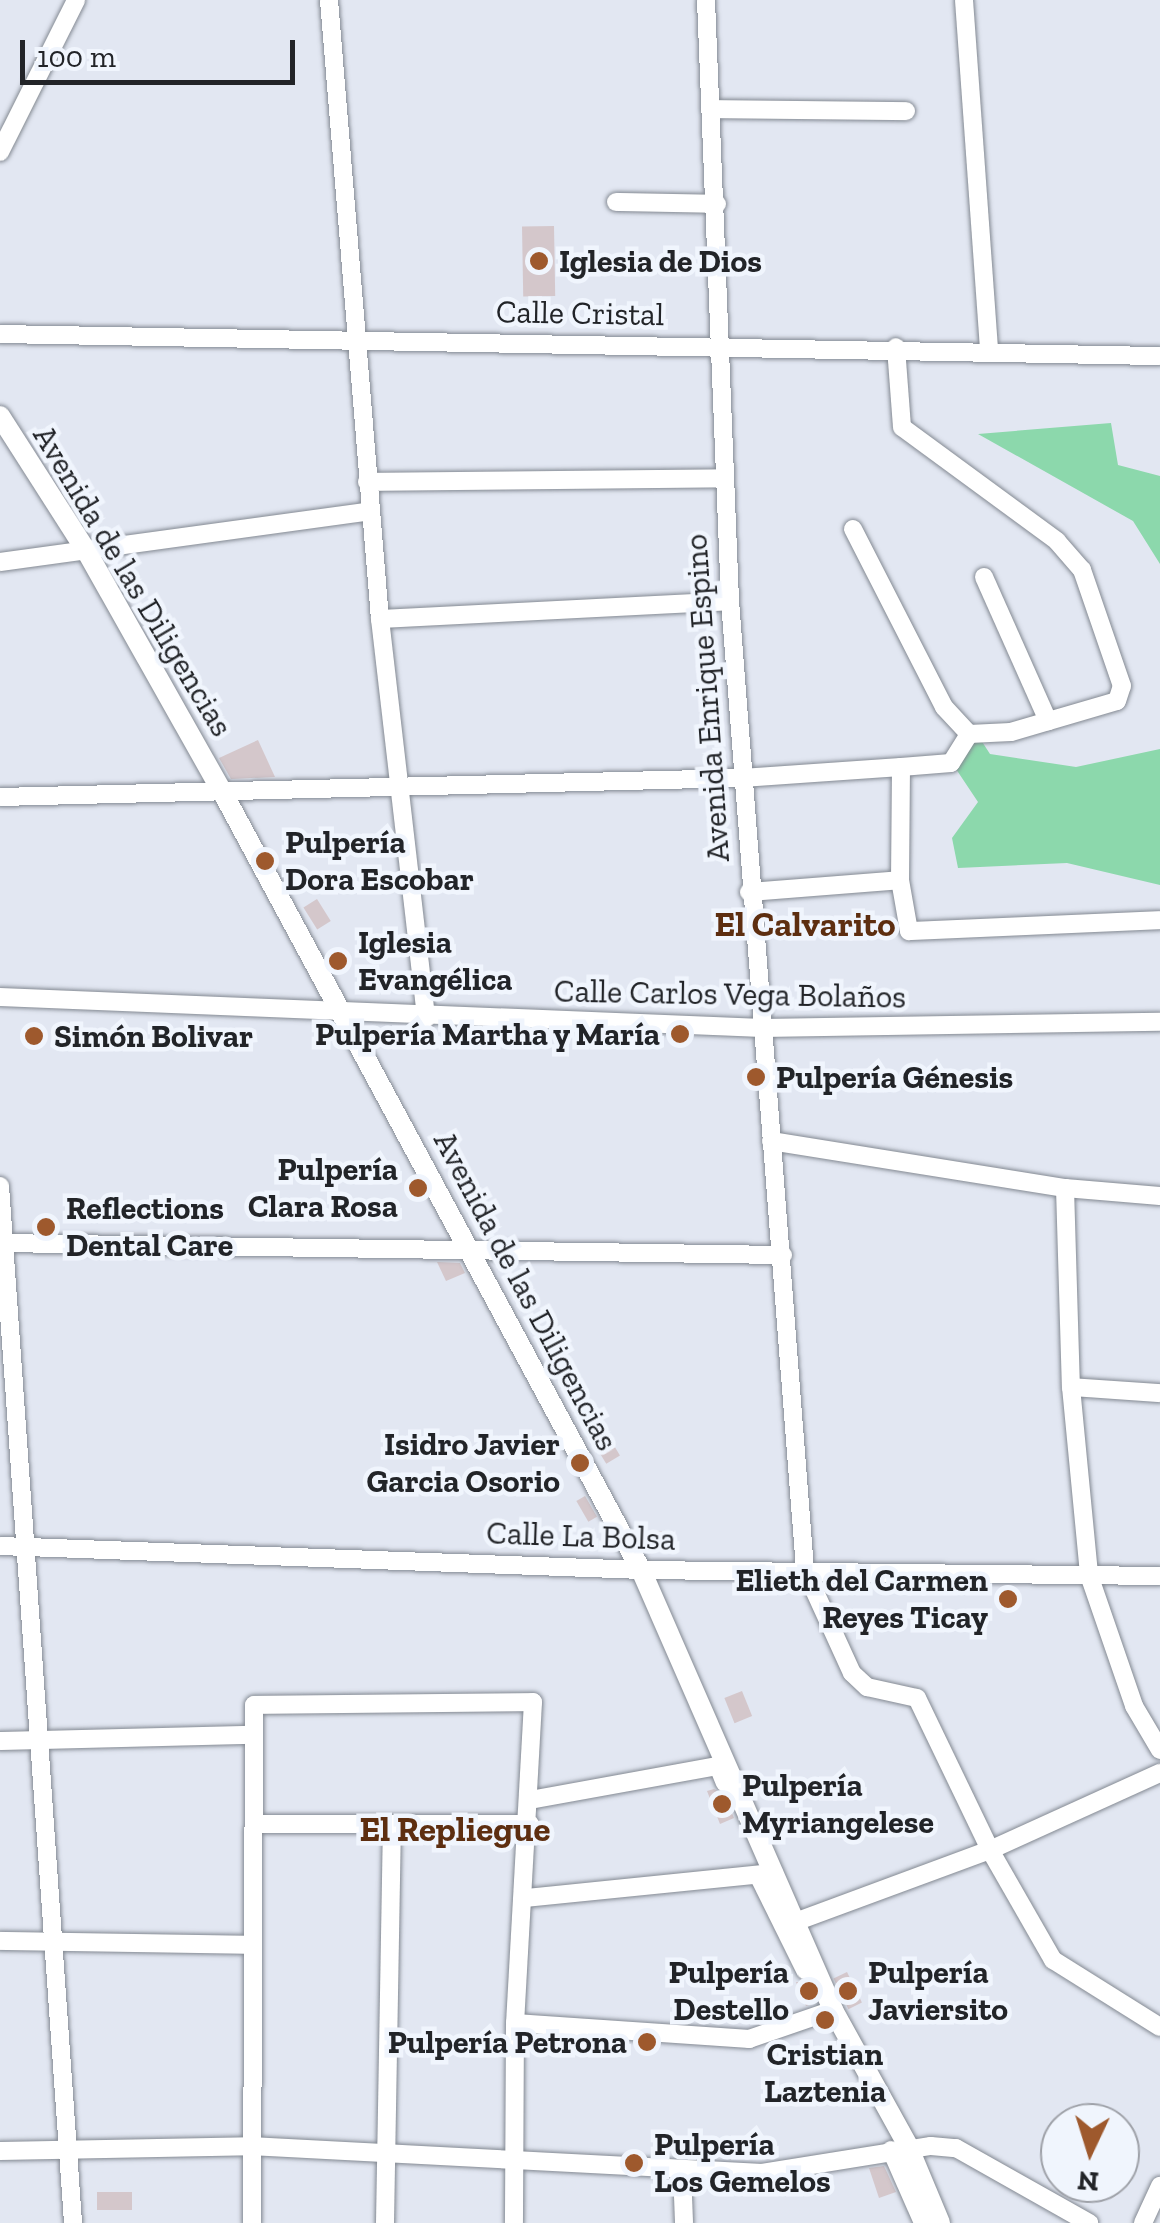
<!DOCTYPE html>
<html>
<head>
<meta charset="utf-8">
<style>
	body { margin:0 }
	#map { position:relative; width:1160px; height:2223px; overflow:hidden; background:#e2e7f2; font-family:"Zilla Slab",serif }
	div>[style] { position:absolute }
	.green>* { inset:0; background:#8cd8ac }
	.building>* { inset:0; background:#d4c7cb; transform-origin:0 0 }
	.roads { filter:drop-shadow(0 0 2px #838992) drop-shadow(0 0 2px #838992) }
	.minor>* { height:18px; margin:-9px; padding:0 9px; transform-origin:9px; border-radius:9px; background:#fff }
	.tertiary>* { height:20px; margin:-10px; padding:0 10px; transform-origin:10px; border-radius:10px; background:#fff }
	.dots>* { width:28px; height:28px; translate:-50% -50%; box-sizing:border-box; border:5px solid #f0f5fd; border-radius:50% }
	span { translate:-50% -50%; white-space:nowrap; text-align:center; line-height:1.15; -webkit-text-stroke:9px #f0f5fd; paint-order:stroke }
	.poi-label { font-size:32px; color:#222428; font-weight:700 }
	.left { translate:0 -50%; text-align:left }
	.right { translate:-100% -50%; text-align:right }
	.street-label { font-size:32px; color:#222428 }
	.neighbourhood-label { font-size:35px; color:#5d2e10; font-weight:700 }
	.north { position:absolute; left:1040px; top:2103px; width:100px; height:100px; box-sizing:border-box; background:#f0f5fd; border:2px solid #9ea1a8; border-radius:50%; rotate:184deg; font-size:28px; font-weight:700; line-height:40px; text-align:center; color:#222428 }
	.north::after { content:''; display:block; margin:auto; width:35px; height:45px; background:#9e592d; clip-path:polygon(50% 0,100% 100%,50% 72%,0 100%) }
	.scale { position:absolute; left:20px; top:40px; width:275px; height:45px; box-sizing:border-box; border:5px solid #222428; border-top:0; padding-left:12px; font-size:30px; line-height:35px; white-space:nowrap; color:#222428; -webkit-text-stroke:8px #f0f5fd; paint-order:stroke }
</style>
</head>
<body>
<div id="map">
	<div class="green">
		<i style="clip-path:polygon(1111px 423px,1118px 465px,1160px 476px,1160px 564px,1133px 521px,978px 434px)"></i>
		<i style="clip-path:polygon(979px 737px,990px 754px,1076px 767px,1160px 749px,1160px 885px,1067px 863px,958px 868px,952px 838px,978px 802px,954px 766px)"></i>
	</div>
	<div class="building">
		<i style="left:554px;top:226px;width:70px;height:32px;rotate:89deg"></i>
		<i style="clip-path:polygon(258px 740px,275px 777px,231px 779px,219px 758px)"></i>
		<i style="left:317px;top:899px;width:26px;height:16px;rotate:58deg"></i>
		<i style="left:55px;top:1218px;width:13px;height:19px;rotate:86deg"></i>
		<i style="clip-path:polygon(437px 1262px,460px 1263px,465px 1273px,446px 1281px)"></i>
		<i style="left:604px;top:1429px;width:31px;height:16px;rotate:59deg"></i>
		<i style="left:585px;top:1496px;width:24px;height:10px;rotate:60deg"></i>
		<i style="clip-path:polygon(662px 1531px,662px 1547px,644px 1547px,636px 1532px)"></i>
		<i style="left:742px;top:1691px;width:27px;height:19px;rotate:68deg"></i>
		<i style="clip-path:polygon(714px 1789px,724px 1795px,734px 1818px,720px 1824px,707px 1791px)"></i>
		<i style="left:847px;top:1972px;width:34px;height:15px;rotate:64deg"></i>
		<i style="clip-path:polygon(796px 1982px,806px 1982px,815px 2003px,806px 2006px)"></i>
		<i style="clip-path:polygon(884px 2166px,896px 2192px,879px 2198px,869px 2168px)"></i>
		<i style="left:97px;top:2192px;width:35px;height:18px"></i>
	</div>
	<div class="roads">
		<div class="minor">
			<i style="left:329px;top:0;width:621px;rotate:85.29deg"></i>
			<i style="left:380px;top:619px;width:402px;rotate:83.4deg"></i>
			<i style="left:706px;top:0;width:601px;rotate:87.71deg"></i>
			<i style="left:730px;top:601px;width:972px;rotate:85.57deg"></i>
			<i style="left:805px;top:1570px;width:113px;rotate:65.5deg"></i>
			<i style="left:852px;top:1673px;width:21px;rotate:43deg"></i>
			<i style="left:867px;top:1687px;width:51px;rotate:12.4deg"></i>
			<i style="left:917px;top:1698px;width:169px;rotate:64.3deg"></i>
			<i style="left:990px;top:1850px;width:127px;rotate:60.2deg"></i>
			<i style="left:1053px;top:1960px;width:126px;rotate:32.1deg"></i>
			<i style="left:964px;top:0;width:349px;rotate:85.9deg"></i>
			<i style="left:712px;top:109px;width:194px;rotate:0.6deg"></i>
			<i style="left:0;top:152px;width:170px;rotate:-63.4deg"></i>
			<i style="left:616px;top:202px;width:101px;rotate:1.1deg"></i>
			<i style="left:0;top:334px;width:1160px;rotate:1.09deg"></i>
			<i style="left:367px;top:482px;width:356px;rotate:-0.6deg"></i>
			<i style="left:853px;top:529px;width:200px;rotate:62.9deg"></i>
			<i style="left:944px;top:707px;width:37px;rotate:47deg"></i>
			<i style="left:0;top:562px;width:373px;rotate:-7.8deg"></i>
			<i style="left:984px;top:577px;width:158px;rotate:66deg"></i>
			<i style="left:380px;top:619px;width:350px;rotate:-2.9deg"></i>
			<i style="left:901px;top:767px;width:113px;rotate:90.5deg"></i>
			<i style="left:900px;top:880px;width:52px;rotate:80deg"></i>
			<i style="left:909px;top:931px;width:251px;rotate:-2.5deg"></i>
			<i style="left:0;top:797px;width:742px;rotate:-1.47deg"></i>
			<i style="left:742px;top:778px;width:159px;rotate:-4deg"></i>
			<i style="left:901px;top:767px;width:50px;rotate:-4.6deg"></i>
			<i style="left:951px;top:763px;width:34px;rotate:-58deg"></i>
			<i style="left:969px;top:734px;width:42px;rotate:-2.7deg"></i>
			<i style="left:1011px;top:732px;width:110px;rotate:-16.3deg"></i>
			<i style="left:1117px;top:701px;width:16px;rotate:-72deg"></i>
			<i style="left:1122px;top:686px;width:123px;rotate:-109deg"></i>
			<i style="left:1082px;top:570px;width:38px;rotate:-131deg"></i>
			<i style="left:1057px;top:541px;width:192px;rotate:-143.7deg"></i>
			<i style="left:902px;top:427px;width:80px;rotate:-94.3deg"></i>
			<i style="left:749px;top:892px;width:151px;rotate:-4.5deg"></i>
			<i style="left:0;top:997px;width:763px;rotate:2.33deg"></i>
			<i style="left:762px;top:1028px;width:398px;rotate:-0.9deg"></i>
			<i style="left:771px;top:1141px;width:298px;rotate:9.1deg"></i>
			<i style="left:1065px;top:1188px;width:95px;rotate:4.8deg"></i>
			<i style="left:0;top:1186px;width:1040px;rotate:85.97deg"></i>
			<i style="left:1065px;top:1188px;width:199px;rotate:88.3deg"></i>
			<i style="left:1071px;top:1387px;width:189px;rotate:84.5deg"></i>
			<i style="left:1089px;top:1575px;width:139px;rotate:71deg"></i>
			<i style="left:1134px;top:1706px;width:51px;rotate:59.4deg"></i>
			<i style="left:0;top:1243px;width:783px;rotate:0.88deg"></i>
			<i style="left:1071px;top:1387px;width:89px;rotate:3.9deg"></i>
			<i style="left:0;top:1546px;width:641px;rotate:2.14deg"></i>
			<i style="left:641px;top:1570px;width:519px;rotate:0.66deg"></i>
			<i style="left:0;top:1741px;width:254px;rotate:-1.4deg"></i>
			<i style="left:530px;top:1800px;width:191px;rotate:-10.3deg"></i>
			<i style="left:718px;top:1766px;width:18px;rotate:68deg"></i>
			<i style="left:256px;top:1824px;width:274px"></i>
			<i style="left:759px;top:1877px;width:104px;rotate:63.7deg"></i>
			<i style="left:526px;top:1898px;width:249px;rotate:-5.8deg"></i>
			<i style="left:795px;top:1922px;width:208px;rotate:-20.3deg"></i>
			<i style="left:990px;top:1850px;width:187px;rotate:-24.4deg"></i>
			<i style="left:0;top:1941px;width:253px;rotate:0.9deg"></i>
			<i style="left:515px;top:2023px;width:235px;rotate:3.9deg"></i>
			<i style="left:749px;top:2039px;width:89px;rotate:-19deg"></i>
			<i style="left:891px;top:2150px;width:80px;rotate:66.3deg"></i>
			<i style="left:0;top:2151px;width:250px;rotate:-1.1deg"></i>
			<i style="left:250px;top:2146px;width:513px;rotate:3.02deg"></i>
			<i style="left:762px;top:2173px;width:171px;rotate:-9.1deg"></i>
			<i style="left:931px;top:2146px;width:25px;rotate:5deg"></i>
			<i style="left:956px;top:2148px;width:153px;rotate:29.4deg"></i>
			<i style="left:682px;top:2170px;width:53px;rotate:87.8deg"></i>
			<i style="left:252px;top:2223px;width:518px;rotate:-89.78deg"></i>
			<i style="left:254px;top:1705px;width:279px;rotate:-0.6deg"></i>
			<i style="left:533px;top:1702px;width:322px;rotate:93.2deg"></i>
			<i style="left:515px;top:2023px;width:200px;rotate:90.3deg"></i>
			<i style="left:385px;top:2223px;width:396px;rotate:-89deg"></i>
			<i style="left:1143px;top:2223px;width:41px;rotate:-65.3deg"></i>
		</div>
		<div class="tertiary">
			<i style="left:0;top:416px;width:161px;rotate:57.4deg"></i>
			<i style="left:87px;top:552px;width:279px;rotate:60.6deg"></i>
			<i style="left:224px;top:795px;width:880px;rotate:61.72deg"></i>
			<i style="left:641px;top:1570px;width:480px;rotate:66.4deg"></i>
			<i style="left:833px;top:2010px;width:155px;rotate:61.1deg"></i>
			<i style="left:908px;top:2146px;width:83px;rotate:67.4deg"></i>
		</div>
	</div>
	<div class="dots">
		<i style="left:539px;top:261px;background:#9e592d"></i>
		<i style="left:265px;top:861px;background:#9e592d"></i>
		<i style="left:338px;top:961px;background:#9e592d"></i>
		<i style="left:680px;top:1034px;background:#9e592d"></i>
		<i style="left:34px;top:1036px;background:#9e592d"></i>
		<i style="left:756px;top:1077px;background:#9e592d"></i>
		<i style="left:418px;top:1188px;background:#9e592d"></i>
		<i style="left:46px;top:1227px;background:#9e592d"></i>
		<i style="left:580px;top:1463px;background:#9e592d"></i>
		<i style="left:1008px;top:1599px;background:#9e592d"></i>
		<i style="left:722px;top:1804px;background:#9e592d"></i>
		<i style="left:809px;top:1991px;background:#9e592d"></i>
		<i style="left:848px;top:1991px;background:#9e592d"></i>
		<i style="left:825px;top:2020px;background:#9e592d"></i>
		<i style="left:647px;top:2042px;background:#9e592d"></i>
		<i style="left:634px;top:2163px;background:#9e592d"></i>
	</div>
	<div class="poi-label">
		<span class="left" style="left:559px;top:261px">Iglesia de Dios</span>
		<span class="left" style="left:285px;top:861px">Pulpería<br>Dora Escobar</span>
		<span class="left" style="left:358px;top:961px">Iglesia<br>Evangélica</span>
		<span class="right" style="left:660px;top:1034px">Pulpería Martha y María</span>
		<span class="left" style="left:54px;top:1036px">Simón Bolivar</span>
		<span class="left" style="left:776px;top:1077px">Pulpería Génesis</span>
		<span class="right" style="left:398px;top:1188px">Pulpería<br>Clara Rosa</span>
		<span class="left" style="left:66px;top:1227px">Reflections<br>Dental Care</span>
		<span class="right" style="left:560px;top:1463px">Isidro Javier<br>Garcia Osorio</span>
		<span class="right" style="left:988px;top:1599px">Elieth del Carmen<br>Reyes Ticay</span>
		<span class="left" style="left:742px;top:1804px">Pulpería<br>Myriangelese</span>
		<span class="right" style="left:789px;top:1991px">Pulpería<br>Destello</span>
		<span class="left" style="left:868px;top:1991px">Pulpería<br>Javiersito</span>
		<span class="right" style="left:627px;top:2042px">Pulpería Petrona</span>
		<span style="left:825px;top:2073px">Cristian<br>Laztenia</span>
		<span class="left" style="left:654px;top:2163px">Pulpería<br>Los Gemelos</span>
	</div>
	<div class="street-label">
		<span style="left:580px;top:313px;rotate:1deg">Calle Cristal</span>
		<span style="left:133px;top:581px;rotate:59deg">Avenida de las Diligencias</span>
		<span style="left:707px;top:698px;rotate:-94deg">Avenida Enrique Espino</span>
		<span style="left:730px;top:994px;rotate:1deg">Calle Carlos Vega Bolaños</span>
		<span style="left:526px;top:1291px;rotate:62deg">Avenida de las Diligencias</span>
		<span style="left:581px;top:1536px;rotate:2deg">Calle La Bolsa</span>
	</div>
	<div class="neighbourhood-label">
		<span style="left:805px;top:924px">El Calvarito</span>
		<span style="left:455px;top:1829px">El Repliegue</span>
	</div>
	<div class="north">N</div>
	<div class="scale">100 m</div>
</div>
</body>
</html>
